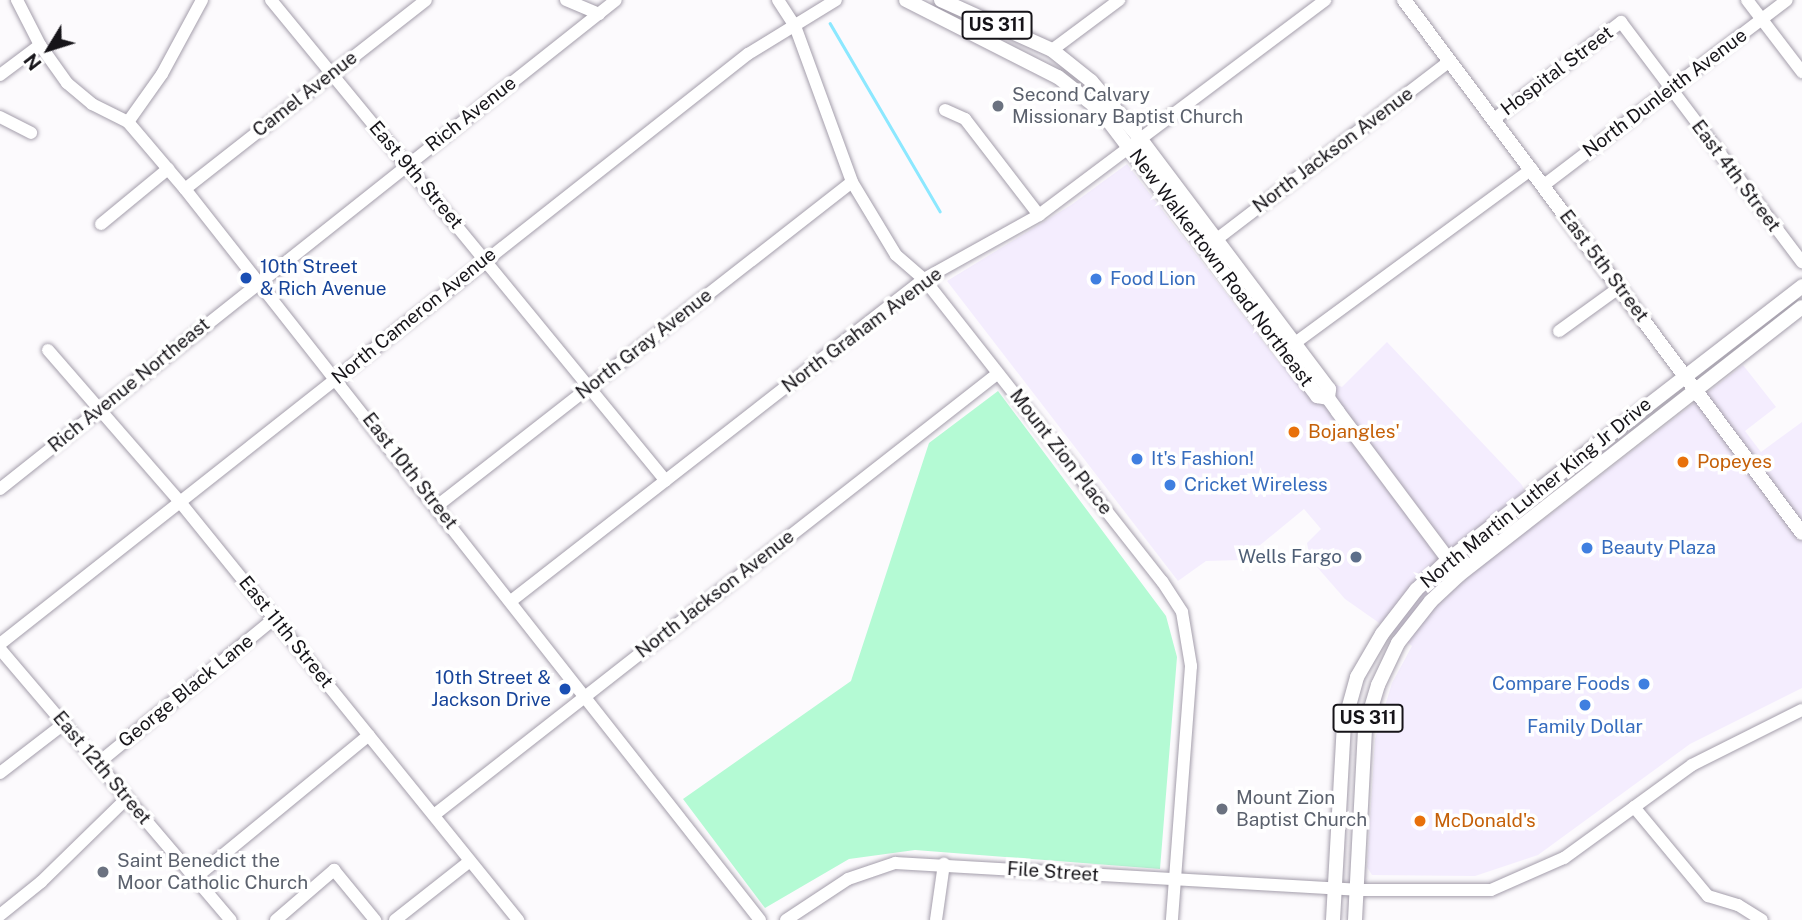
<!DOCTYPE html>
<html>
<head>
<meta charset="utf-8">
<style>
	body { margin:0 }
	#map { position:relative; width:1802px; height:920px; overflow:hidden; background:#fcfafd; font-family:"Public Sans",sans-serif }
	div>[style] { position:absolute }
	.built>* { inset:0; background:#f4edfe }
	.green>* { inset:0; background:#b4fad4 }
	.stream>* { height:2.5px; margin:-1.25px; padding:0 1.25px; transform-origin:1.25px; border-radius:1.25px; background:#8ce8ff }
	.roads { filter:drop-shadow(0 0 2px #a49eab) drop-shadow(0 0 2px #a49eab) }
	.minor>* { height:12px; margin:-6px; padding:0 6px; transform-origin:6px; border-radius:6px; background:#fff }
	.major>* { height:14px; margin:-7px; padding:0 7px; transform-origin:7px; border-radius:7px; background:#fff }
	.dots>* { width:19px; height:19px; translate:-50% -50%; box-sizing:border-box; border:4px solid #fff; border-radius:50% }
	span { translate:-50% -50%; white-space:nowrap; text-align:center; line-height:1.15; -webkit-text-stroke:7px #fff; paint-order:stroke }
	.shield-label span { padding:2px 5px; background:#fff; border:2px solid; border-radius:5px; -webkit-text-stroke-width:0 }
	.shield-label { font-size:18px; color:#161419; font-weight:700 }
	.street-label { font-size:19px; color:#161419 }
	.worship-label { font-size:19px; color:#5b616d }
	.left { translate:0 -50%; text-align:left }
	.transit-label { font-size:19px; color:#164399 }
	.right { translate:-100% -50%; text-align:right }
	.shop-label { font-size:19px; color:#366cbe }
	.food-label { font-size:19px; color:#c56008 }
	.service-label { font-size:19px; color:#4e5e75 }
	.north { position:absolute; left:14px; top:14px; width:70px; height:70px; -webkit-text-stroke:5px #fff; paint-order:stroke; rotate:232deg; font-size:19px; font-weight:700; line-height:28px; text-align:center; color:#161419 }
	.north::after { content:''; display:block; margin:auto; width:24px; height:32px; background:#161419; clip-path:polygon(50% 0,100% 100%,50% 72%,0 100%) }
</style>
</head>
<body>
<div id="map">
	<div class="built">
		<i style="clip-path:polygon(1127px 164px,1281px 365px,1342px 387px,1387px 342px,1522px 485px,1539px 523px,1743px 365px,1776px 407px,1745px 431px,1761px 452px,1802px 422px,1802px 688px,1690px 744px,1538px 855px,1475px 876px,1372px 875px,1367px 867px,1375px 739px,1392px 683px,1412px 646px,1345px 599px,1310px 559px,1307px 543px,1321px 529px,1304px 509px,1242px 560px,1206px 561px,1178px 581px,947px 281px,1071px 205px)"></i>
	</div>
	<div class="green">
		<i style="clip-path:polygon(998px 391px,1166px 616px,1177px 657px,1160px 869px,915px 850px,849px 859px,765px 908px,683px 799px,851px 681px,929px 443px)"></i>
	</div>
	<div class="stream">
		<i style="left:830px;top:23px;width:218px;rotate:59.7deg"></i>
	</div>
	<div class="roads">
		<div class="minor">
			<i style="left:17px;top:0;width:51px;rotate:62.9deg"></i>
			<i style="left:40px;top:45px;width:47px;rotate:54.6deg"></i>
			<i style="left:67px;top:83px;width:33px;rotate:40deg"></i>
			<i style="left:92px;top:104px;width:40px;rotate:26.6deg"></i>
			<i style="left:128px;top:122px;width:88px;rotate:49.6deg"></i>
			<i style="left:185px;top:189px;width:930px;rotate:51.81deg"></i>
			<i style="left:271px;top:0;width:622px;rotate:50.61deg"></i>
			<i style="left:566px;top:0;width:36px;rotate:23deg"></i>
			<i style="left:778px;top:0;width:31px;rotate:57deg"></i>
			<i style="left:795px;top:26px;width:166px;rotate:69.9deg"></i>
			<i style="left:852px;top:182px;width:85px;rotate:58.9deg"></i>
			<i style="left:896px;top:255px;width:37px;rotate:41deg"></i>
			<i style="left:924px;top:279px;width:385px;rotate:51.8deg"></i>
			<i style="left:1162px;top:581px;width:37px;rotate:57deg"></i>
			<i style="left:1182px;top:612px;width:55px;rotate:80.5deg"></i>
			<i style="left:1191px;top:666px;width:255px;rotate:94.3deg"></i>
			<i style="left:1747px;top:0;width:91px;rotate:52.6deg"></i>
			<i style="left:1052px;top:50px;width:84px;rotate:-36.7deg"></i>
			<i style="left:0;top:75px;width:50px;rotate:-36.9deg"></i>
			<i style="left:945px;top:110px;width:22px;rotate:24deg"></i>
			<i style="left:965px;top:119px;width:121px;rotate:52.4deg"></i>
			<i style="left:0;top:117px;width:35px;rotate:27deg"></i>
			<i style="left:1494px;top:119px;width:160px;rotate:-37.4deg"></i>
			<i style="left:1621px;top:22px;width:301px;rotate:53deg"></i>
			<i style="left:128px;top:122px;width:59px;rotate:-54.7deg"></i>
			<i style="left:162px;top:74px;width:84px;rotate:-61.6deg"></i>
			<i style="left:1544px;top:185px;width:305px;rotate:-37.3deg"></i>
			<i style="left:185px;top:189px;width:306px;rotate:-38.1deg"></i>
			<i style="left:101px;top:224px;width:87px;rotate:-39.4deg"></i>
			<i style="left:1217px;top:239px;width:293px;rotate:-37.4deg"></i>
			<i style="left:1559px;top:331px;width:75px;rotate:-35.8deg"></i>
			<i style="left:1295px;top:343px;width:294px;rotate:-36.3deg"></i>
			<i style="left:48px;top:350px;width:201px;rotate:49deg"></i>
			<i style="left:180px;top:502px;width:538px;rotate:51.04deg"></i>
			<i style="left:0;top:489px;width:786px;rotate:-38.44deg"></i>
			<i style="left:437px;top:506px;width:526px;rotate:-37.98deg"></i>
			<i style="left:511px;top:601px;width:524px;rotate:-37.94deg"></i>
			<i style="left:924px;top:279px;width:132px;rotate:-29.1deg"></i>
			<i style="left:1039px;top:215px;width:358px;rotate:-36.9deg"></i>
			<i style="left:0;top:644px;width:953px;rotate:-38.27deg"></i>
			<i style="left:748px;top:54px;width:103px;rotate:-31.5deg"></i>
			<i style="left:0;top:649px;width:356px;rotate:49.6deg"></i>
			<i style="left:97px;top:764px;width:230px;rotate:-39.4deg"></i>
			<i style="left:0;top:773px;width:82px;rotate:-37.6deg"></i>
			<i style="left:1634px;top:807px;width:116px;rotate:50.3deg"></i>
			<i style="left:1708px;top:896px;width:31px;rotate:17deg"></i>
			<i style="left:1738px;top:905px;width:28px;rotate:32deg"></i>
			<i style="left:434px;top:815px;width:715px;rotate:-38.07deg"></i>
			<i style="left:195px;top:878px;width:225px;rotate:-39.4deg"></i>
			<i style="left:0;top:915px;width:53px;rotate:-38.8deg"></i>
			<i style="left:41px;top:882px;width:120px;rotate:-44.3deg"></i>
			<i style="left:276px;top:920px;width:77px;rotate:-40.8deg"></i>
			<i style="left:334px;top:870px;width:65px;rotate:50.6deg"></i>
			<i style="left:395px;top:920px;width:95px;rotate:-38.2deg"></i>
			<i style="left:786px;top:920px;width:74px;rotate:-33.5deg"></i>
			<i style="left:848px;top:879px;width:50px;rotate:-18.8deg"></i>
			<i style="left:895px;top:863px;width:463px;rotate:3.3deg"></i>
			<i style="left:1357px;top:890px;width:134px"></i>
			<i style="left:1491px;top:890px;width:80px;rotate:-23.7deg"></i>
			<i style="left:1564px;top:858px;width:158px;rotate:-36deg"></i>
			<i style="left:1692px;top:765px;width:123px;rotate:-26.6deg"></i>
			<i style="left:936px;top:920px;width:57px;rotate:-81.9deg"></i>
		</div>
		<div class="major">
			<i style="left:906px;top:0;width:170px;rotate:26.9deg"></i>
			<i style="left:1058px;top:77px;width:55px;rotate:38.3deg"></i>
			<i style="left:1101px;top:111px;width:358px;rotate:52.8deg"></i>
			<i style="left:1317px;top:396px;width:11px;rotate:10deg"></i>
			<i style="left:941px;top:0;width:122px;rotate:24.2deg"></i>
			<i style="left:1052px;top:50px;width:50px;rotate:38.5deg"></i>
			<i style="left:1091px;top:81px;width:74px;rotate:49.4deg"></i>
			<i style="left:1139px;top:137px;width:316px;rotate:53deg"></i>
			<i style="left:1329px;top:389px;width:9px;rotate:96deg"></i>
			<i style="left:1328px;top:398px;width:17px;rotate:54deg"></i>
			<i style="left:1338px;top:412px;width:192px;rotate:53.2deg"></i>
			<i style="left:1404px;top:0;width:665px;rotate:53.25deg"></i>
			<i style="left:1333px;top:920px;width:196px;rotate:-86.8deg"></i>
			<i style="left:1344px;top:724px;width:49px;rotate:-74.5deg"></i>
			<i style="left:1357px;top:677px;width:50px;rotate:-59.8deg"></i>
			<i style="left:1382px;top:634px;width:56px;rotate:-52.3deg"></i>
			<i style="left:1416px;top:590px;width:44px;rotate:-43.2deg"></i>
			<i style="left:1448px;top:560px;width:448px;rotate:-37.7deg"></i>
			<i style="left:1355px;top:920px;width:192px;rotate:-87deg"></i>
			<i style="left:1365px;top:728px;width:45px;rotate:-73.2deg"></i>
			<i style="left:1378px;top:685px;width:47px;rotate:-64.5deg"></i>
			<i style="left:1398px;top:643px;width:53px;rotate:-51.8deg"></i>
			<i style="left:1431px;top:601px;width:38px;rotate:-43deg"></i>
			<i style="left:1459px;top:575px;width:435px;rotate:-38deg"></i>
		</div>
	</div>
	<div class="dots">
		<i style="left:998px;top:106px;background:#6b7280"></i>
		<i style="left:246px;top:278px;background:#1a4fb4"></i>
		<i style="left:1096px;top:279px;background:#3f7fe0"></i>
		<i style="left:1294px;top:432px;background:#e8710a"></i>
		<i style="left:1137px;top:459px;background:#3f7fe0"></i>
		<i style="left:1683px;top:462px;background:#e8710a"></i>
		<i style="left:1170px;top:485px;background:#3f7fe0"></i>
		<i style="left:1587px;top:548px;background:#3f7fe0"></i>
		<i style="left:1356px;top:557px;background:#5c6f8a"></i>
		<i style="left:1644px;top:684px;background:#3f7fe0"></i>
		<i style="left:565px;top:689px;background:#1a4fb4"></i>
		<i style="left:1585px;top:705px;background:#3f7fe0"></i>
		<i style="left:1222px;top:809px;background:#6b7280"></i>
		<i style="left:1420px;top:821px;background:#e8710a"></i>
		<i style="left:103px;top:872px;background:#6b7280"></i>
	</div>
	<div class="shield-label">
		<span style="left:997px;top:25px">US 311</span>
		<span style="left:1368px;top:718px">US 311</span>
	</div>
	<div class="street-label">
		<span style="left:1557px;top:71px;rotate:-37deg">Hospital Street</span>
		<span style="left:1665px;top:93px;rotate:-37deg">North Dunleith Avenue</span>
		<span style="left:305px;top:94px;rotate:-38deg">Camel Avenue</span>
		<span style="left:471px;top:114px;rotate:-38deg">Rich Avenue</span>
		<span style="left:1333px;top:150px;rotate:-37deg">North Jackson Avenue</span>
		<span style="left:416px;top:175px;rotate:50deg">East 9th Street</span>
		<span style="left:1736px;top:176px;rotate:53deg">East 4th Street</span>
		<span style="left:1604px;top:266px;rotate:53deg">East 5th Street</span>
		<span style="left:1221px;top:268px;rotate:53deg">New Walkertown Road Northeast</span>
		<span style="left:414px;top:316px;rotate:-39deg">North Cameron Avenue</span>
		<span style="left:862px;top:330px;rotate:-37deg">North Graham Avenue</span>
		<span style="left:644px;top:344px;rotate:-38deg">North Gray Avenue</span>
		<span style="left:129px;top:385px;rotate:-39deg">Rich Avenue Northeast</span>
		<span style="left:1061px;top:452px;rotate:52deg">Mount Zion Place</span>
		<span style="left:410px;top:471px;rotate:52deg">East 10th Street</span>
		<span style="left:1536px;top:493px;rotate:-39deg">North Martin Luther King Jr Drive</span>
		<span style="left:715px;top:594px;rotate:-38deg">North Jackson Avenue</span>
		<span style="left:286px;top:632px;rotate:51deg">East 11th Street</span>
		<span style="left:186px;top:691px;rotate:-39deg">George Black Lane</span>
		<span style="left:102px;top:768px;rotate:50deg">East 12th Street</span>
		<span style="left:1053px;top:872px;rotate:4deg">File Street</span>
	</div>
	<div class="worship-label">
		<span class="left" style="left:1012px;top:106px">Second Calvary<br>Missionary Baptist Church</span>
		<span class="left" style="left:1236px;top:809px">Mount Zion<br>Baptist Church</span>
		<span class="left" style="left:117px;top:872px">Saint Benedict the<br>Moor Catholic Church</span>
	</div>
	<div class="transit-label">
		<span class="left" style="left:260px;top:278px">10th Street<br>&amp; Rich Avenue</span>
		<span class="right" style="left:551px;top:689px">10th Street &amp;<br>Jackson Drive</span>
	</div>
	<div class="shop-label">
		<span class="left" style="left:1110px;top:279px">Food Lion</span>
		<span class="left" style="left:1151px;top:459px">It's Fashion!</span>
		<span class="left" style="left:1184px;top:485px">Cricket Wireless</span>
		<span class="left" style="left:1601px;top:548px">Beauty Plaza</span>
		<span class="right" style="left:1630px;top:684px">Compare Foods</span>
		<span style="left:1585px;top:727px">Family Dollar</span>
	</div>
	<div class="food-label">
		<span class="left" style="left:1308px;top:432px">Bojangles'</span>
		<span class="left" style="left:1697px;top:462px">Popeyes</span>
		<span class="left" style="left:1434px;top:821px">McDonald's</span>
	</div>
	<div class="service-label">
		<span class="right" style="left:1342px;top:557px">Wells Fargo</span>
	</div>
	<div class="north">N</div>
</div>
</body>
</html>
